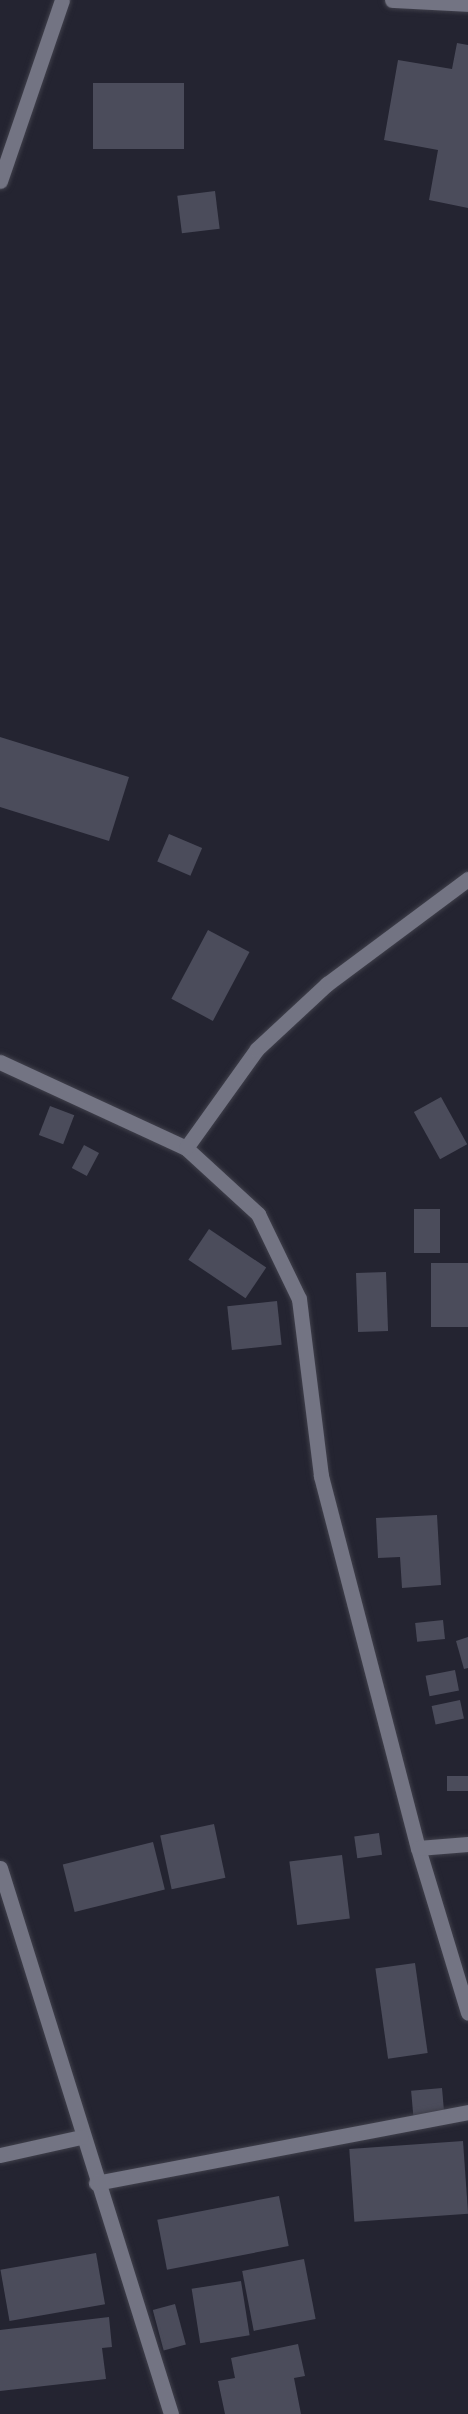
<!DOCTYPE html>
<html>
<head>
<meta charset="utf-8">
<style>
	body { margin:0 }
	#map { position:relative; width:468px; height:2414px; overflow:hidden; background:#242431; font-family:Lato,sans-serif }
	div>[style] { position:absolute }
	.building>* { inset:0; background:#4b4c5b; transform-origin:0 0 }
	.roads { filter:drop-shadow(0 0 2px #40404b) drop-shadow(0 0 2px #40404b) }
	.minor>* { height:15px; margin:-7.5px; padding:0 7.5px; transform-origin:7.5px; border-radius:7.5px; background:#737483 }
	span { translate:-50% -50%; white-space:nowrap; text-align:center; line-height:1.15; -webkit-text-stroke:4.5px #0e0e14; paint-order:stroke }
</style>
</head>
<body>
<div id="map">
	<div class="building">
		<i style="clip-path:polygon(457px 43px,468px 45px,468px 208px,429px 200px,438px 150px,384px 140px,398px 60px,452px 69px)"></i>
		<i style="left:184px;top:83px;width:66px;height:91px;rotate:90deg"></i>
		<i style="left:215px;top:191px;width:38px;height:38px;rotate:83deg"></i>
		<i style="clip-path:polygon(0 737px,129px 777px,109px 841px,0 807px)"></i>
		<i style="left:169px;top:834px;width:36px;height:30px;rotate:23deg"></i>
		<i style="left:208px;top:930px;width:47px;height:78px;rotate:28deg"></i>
		<i style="left:441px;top:1097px;width:54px;height:31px;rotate:61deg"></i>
		<i style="left:50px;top:1106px;width:26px;height:31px;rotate:21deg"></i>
		<i style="left:84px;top:1145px;width:17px;height:26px;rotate:28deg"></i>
		<i style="left:414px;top:1209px;width:26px;height:44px"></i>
		<i style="left:209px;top:1229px;width:69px;height:37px;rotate:34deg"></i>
		<i style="left:468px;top:1263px;width:64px;height:37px;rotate:90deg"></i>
		<i style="left:386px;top:1272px;width:59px;height:30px;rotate:88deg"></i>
		<i style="left:277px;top:1301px;width:44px;height:50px;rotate:84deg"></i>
		<i style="clip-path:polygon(437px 1515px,441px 1585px,402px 1588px,400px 1557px,378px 1558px,376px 1518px)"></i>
		<i style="left:443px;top:1620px;width:19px;height:28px;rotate:84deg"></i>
		<i style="clip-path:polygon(468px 1637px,468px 1668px,464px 1669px,456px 1641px)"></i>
		<i style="left:455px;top:1670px;width:21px;height:30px;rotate:79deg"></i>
		<i style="left:460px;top:1700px;width:19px;height:29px;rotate:78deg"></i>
		<i style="left:468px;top:1776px;width:15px;height:21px;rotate:90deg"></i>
		<i style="left:214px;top:1824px;width:55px;height:55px;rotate:78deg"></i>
		<i style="left:379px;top:1833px;width:22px;height:25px;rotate:82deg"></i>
		<i style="left:153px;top:1842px;width:49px;height:93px;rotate:76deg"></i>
		<i style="left:342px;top:1855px;width:64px;height:53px;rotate:83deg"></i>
		<i style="left:415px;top:1963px;width:91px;height:40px;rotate:82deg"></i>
		<i style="left:442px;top:2088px;width:25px;height:31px;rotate:85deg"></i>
		<i style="left:463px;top:2141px;width:73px;height:114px;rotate:86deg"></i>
		<i style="left:279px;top:2196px;width:51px;height:124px;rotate:79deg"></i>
		<i style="left:96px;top:2253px;width:52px;height:97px;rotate:80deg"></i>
		<i style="left:304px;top:2259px;width:61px;height:63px;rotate:79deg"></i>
		<i style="left:241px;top:2281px;width:55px;height:50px;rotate:81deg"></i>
		<i style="left:175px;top:2304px;width:42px;height:23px;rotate:75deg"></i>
		<i style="clip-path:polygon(109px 2317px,112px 2347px,102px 2348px,106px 2379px,0 2391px,0 2330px)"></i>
		<i style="clip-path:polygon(298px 2344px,305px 2376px,294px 2378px,301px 2414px,225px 2414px,218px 2381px,235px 2378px,231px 2358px)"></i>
	</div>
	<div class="roads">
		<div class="minor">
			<i style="left:392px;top:0;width:76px;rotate:3deg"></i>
			<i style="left:0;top:181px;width:191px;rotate:-71.1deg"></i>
			<i style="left:0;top:1062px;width:205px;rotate:24.8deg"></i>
			<i style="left:186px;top:1148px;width:98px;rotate:42.5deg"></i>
			<i style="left:258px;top:1214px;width:94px;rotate:64.2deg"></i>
			<i style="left:299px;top:1299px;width:178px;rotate:82.9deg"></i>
			<i style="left:321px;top:1476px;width:384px;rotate:75.4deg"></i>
			<i style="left:418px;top:1848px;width:172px;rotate:73.1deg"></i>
			<i style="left:186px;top:1148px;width:122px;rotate:-54.4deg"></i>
			<i style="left:257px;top:1049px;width:96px;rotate:-42.9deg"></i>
			<i style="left:327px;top:984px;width:176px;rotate:-36.7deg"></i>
			<i style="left:418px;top:1848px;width:50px;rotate:-4.6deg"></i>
			<i style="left:0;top:1868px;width:572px;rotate:72.61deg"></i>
			<i style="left:0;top:2155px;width:83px;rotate:-12.5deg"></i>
			<i style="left:96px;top:2183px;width:379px;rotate:-10.8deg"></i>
		</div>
	</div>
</div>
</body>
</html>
